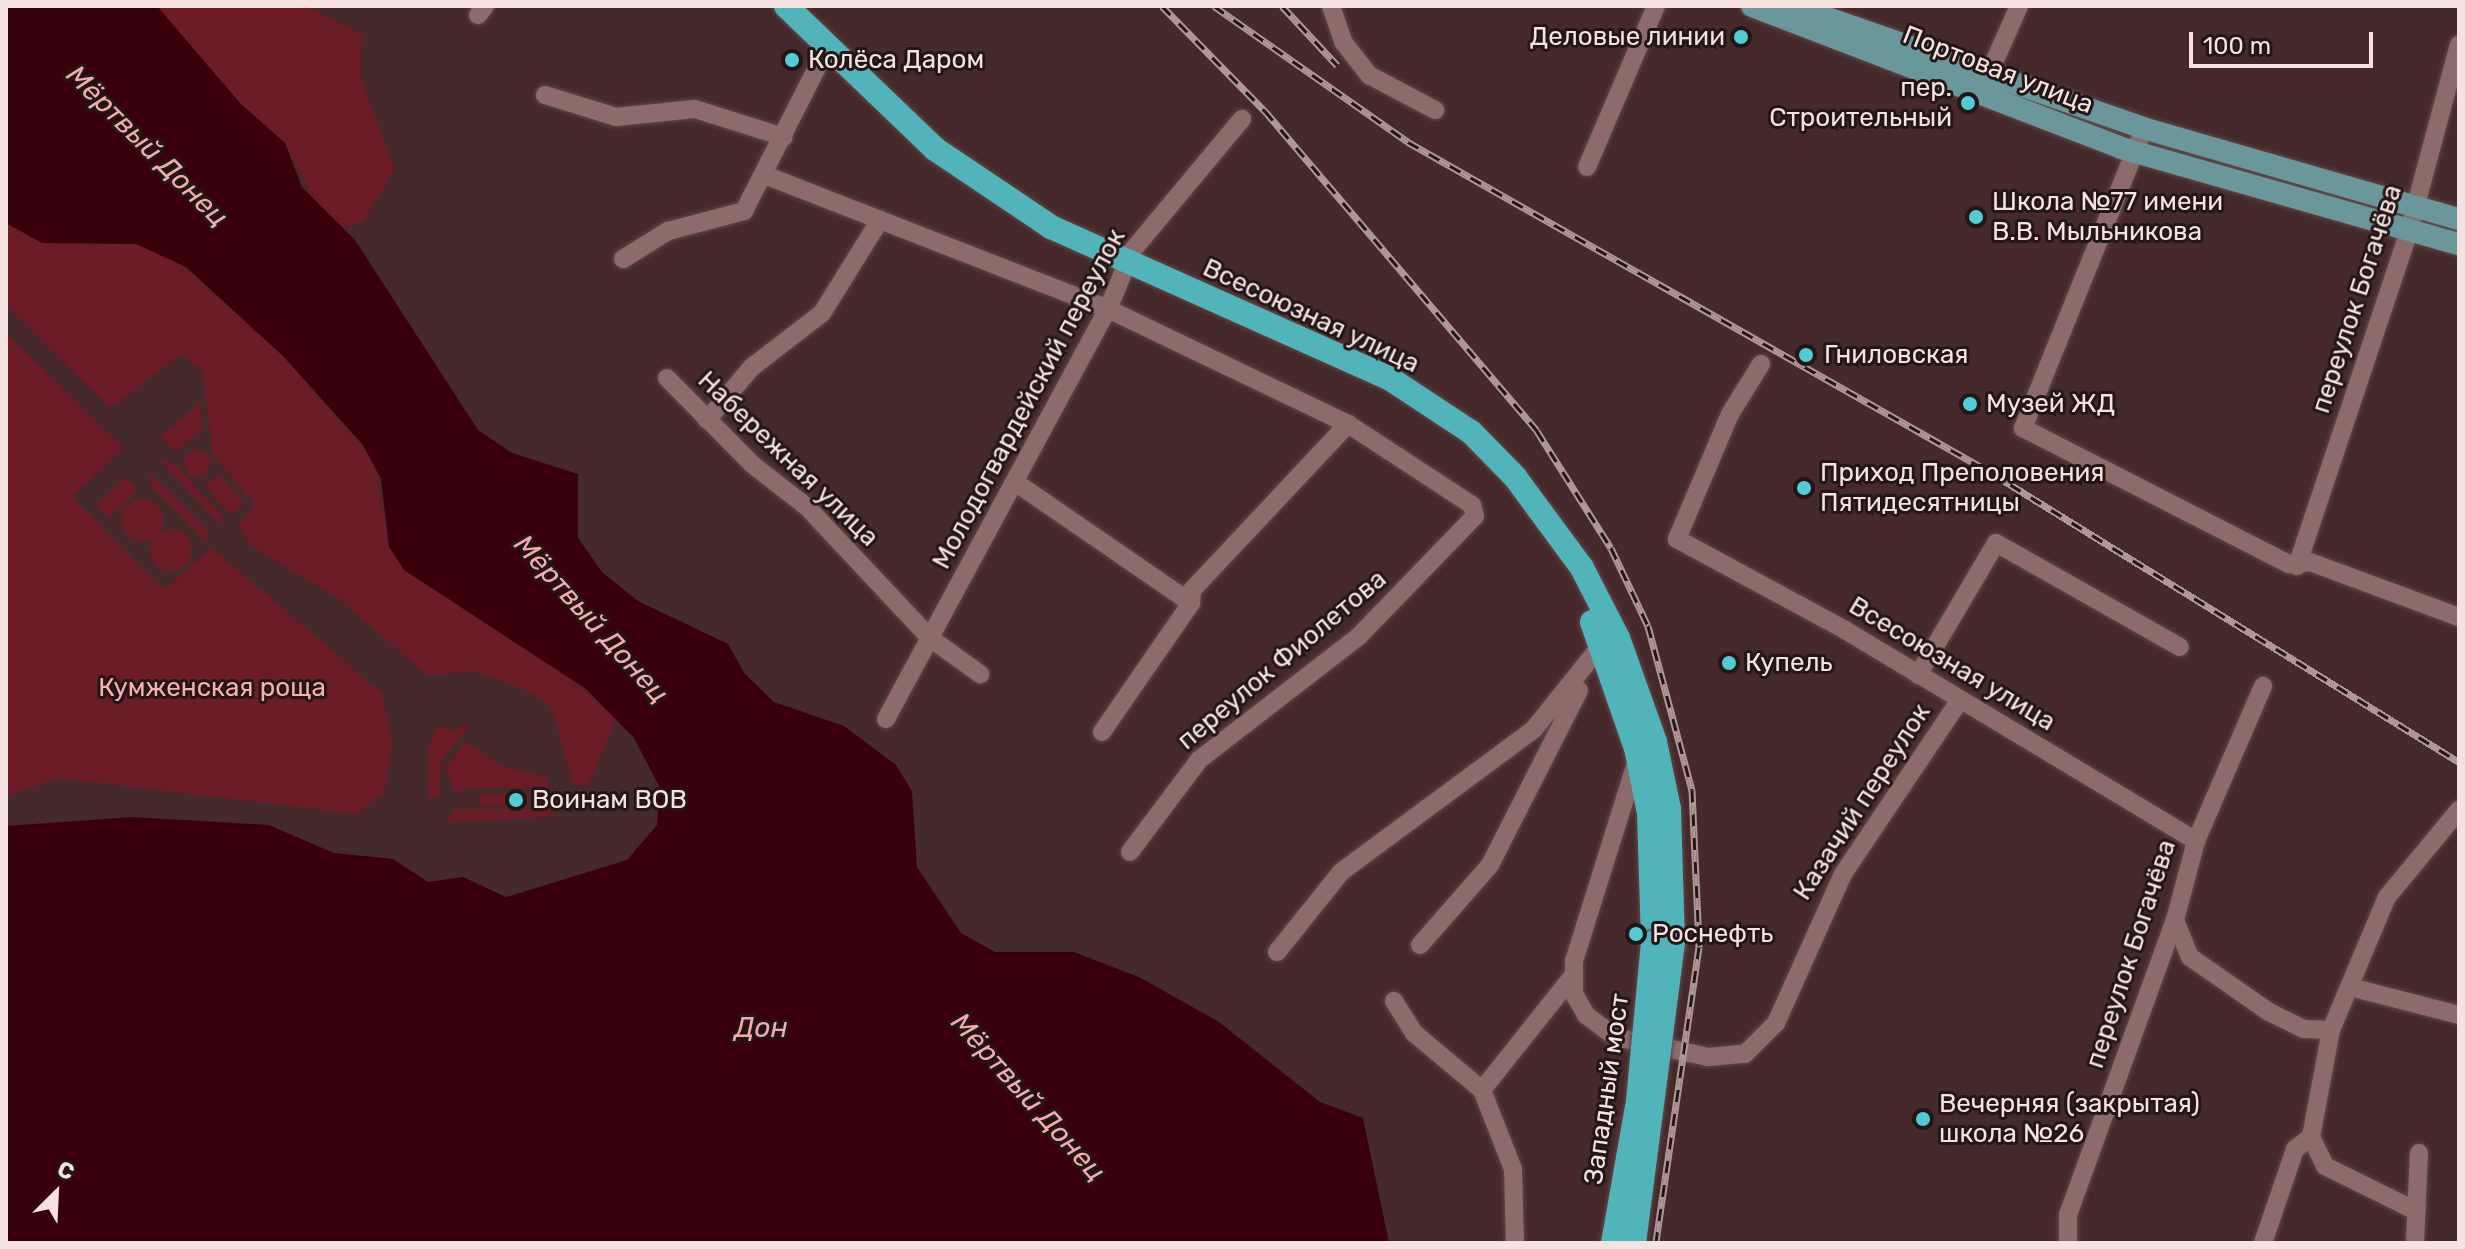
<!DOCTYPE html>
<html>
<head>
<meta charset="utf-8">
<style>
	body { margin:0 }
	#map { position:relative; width:2465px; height:1249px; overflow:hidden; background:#46292a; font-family:Rubik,sans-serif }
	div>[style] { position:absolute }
	.green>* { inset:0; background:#6b1c26; transform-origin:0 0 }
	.round { border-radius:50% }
	.water>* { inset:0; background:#3a0009 }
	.roads { filter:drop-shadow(0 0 2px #604748) drop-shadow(0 0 2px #604748) }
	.minor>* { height:18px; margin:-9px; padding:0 9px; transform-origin:9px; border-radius:9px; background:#8d6b6b }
	.major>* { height:22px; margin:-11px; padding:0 11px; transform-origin:11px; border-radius:11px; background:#69979b }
	.highway>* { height:24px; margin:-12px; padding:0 12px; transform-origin:12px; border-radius:12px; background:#51b4bb }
	.rail>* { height:7px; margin-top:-3.5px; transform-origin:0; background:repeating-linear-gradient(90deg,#231616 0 12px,#ae9796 0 24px); box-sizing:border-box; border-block:2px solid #ae9796 }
	.bridges { filter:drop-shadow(0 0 2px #604748) drop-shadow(0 0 2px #604748) }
	.highway-bridge>* { height:24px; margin:-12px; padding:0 12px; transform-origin:12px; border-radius:12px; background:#51b4bb }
	.dots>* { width:22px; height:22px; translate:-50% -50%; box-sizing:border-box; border:4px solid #231616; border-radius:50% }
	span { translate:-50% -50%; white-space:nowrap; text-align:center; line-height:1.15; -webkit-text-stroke:6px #231616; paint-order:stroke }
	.poi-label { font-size:26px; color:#f5e2e1 }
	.right { translate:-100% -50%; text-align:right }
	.left { translate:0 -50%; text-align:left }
	.street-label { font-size:26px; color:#f5e2e1 }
	.park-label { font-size:26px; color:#f8afb1 }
	.water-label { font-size:28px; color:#f4abac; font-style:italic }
	.frame { position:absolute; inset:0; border:8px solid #f5e2e1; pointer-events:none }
	.north { position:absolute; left:16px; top:1153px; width:80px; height:80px; -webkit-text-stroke:6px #231616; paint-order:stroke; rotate:24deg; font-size:22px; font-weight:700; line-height:32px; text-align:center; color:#f5e2e1 }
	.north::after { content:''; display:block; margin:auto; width:28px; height:36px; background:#f5e2e1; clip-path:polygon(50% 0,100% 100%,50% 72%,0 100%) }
	.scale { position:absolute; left:2189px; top:32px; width:184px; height:36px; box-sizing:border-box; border:4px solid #f5e2e1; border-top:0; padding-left:10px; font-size:24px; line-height:28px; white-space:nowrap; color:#f5e2e1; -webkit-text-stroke:6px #231616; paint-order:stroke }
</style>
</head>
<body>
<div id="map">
	<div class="green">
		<i style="clip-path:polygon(157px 6px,306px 6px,362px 34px,361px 80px,395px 169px,364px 221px,345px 228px,317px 205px,285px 143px,240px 103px)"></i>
		<i style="clip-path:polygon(6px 223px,42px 243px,136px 244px,170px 255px,283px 356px,374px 461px,389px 547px,404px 570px,550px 661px,616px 719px,588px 786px,573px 785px,552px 709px,533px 693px,473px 671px,428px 676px,338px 598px,251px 546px,238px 526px,255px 504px,213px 455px,202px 371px,185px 356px,176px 358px,111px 408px,6px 306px)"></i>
		<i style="clip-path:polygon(6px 333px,124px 448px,72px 497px,164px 590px,212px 548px,382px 693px,392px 743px,385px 791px,357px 814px,58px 778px,6px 796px)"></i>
		<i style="clip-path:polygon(199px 403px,203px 428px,175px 452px,161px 436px)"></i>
		<i class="round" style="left:184px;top:450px;width:26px;height:26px"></i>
		<i style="clip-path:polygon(158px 458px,174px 463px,225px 519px,219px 524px)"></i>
		<i style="clip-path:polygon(149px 472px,210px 533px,204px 540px,152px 487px)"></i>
		<i style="left:218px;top:474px;width:39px;height:18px;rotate:48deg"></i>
		<i style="left:125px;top:477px;width:18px;height:40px;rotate:45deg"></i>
		<i class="round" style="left:121px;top:499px;width:42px;height:42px"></i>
		<i class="round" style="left:150px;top:529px;width:42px;height:42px"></i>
		<i style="clip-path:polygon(463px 724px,468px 728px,441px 760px,439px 797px,428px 798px,428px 745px,440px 726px,456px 731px)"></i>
		<i style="clip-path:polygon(466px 742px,505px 767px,547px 776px,552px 817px,448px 822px,455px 809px,546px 809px,545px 787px,464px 789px,457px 795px,445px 768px)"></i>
		<i style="left:479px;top:794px;width:50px;height:12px"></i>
	</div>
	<div class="water">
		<i style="clip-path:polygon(6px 6px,157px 6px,240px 103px,285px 143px,302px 187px,355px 240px,478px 430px,512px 453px,578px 474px,578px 538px,602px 572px,638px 601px,728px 644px,745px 674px,774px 702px,844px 726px,896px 765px,912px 791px,917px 867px,961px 933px,995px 952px,1074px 952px,1141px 978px,1219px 1022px,1320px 1102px,1363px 1118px,1389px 1243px,6px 1243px,6px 826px,132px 817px,269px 825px,334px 853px,393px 859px,428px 882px,463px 877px,506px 897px,627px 860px,657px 825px,660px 788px,634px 738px,586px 689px,404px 570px,389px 547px,381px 479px,363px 445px,283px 356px,186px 267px,136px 244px,42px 243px,6px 223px)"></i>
	</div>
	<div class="roads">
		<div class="minor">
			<i style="left:1331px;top:6px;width:39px;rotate:71deg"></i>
			<i style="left:1344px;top:43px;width:41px;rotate:52deg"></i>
			<i style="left:1369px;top:75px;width:75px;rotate:27.9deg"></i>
			<i style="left:478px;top:15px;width:11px;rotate:-52deg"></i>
			<i style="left:1988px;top:76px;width:77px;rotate:-66.1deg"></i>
			<i style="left:545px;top:95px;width:74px;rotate:17.2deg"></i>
			<i style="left:616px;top:117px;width:79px;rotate:-5.8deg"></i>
			<i style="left:695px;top:109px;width:93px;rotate:17.5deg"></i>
			<i style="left:2139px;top:141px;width:310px;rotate:112deg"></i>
			<i style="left:2023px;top:428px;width:299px;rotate:27.1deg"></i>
			<i style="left:2289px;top:564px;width:21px;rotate:-5deg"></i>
			<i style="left:2310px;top:562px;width:159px;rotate:20.3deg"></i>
			<i style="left:1587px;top:167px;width:175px;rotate:-66.8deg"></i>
			<i style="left:767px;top:176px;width:366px;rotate:21.3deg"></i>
			<i style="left:1108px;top:309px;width:266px;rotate:25.6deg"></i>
			<i style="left:1348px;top:424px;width:148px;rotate:33.2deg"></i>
			<i style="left:1472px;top:505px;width:11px;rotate:75deg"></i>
			<i style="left:1475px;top:516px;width:168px;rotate:134deg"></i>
			<i style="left:1358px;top:637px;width:201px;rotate:142.3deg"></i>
			<i style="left:1199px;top:760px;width:115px;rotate:126.9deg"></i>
			<i style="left:623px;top:259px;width:53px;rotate:-31.9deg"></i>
			<i style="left:668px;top:231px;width:79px;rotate:-14.7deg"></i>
			<i style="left:744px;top:211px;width:169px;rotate:-63deg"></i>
			<i style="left:1761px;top:364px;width:59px;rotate:121.8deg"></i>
			<i style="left:1730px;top:414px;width:136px;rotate:113deg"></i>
			<i style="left:1677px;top:539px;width:191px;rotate:28.4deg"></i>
			<i style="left:1845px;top:630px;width:410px;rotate:31deg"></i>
			<i style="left:667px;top:378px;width:122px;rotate:45.3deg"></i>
			<i style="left:753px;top:465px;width:68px;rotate:37.9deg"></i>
			<i style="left:807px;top:507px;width:180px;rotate:46.8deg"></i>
			<i style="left:930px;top:638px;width:62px;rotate:35.8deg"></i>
			<i style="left:707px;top:420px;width:70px;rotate:-49.7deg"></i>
			<i style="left:752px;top:367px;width:88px;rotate:-37.6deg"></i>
			<i style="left:822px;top:313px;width:110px;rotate:-58.1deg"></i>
			<i style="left:1015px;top:482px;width:214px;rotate:34.5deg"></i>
			<i style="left:2297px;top:566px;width:353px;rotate:-71.5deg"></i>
			<i style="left:2409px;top:231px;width:193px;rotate:-75deg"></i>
			<i style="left:1918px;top:675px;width:153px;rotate:-59.4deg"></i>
			<i style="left:1996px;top:543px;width:211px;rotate:29.5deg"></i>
			<i style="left:886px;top:719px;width:466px;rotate:-61.6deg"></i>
			<i style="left:1108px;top:309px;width:63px;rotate:-67.5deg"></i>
			<i style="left:1132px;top:251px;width:172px;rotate:-50.2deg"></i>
			<i style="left:1102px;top:732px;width:157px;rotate:-55.4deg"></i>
			<i style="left:1191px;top:603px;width:13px;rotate:-86deg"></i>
			<i style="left:1192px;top:590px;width:228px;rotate:-46.8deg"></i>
			<i style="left:1637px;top:760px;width:211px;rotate:107.4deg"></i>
			<i style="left:1574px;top:961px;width:33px;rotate:90deg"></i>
			<i style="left:1574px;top:994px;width:24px;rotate:60deg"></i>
			<i style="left:1586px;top:1015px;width:36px;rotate:37deg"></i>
			<i style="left:1615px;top:1037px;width:95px;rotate:12.1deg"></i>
			<i style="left:1708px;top:1057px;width:37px;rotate:-5deg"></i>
			<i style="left:1745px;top:1054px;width:44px;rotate:-45deg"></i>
			<i style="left:1776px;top:1023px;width:163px;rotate:-65.8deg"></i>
			<i style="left:1843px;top:874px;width:206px;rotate:-56.1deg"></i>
			<i style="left:2175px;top:920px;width:40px;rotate:68deg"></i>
			<i style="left:2190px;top:957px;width:96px;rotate:34.8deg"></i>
			<i style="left:2269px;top:1012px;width:39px;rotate:26deg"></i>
			<i style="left:2304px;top:1029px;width:27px;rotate:2deg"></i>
			<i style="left:1420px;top:945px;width:106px;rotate:-48.8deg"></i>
			<i style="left:1490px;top:865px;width:196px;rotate:-63deg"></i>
			<i style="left:1277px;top:952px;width:102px;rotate:-51.3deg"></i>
			<i style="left:1341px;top:872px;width:240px;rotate:-36.5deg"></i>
			<i style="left:1534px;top:729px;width:110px;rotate:-51.3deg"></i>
			<i style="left:2354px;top:988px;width:108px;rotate:14.4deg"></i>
			<i style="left:1394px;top:1001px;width:38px;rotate:58deg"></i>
			<i style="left:1414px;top:1033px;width:89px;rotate:40deg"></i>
			<i style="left:1482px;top:1090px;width:85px;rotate:68.6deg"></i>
			<i style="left:1513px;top:1169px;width:74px;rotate:88.5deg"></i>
			<i style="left:1482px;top:1090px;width:144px;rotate:-51.5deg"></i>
			<i style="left:2311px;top:1137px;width:32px;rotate:64deg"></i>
			<i style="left:2325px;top:1166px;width:102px;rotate:26.3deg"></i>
			<i style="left:2068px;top:1243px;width:28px;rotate:-90deg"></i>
			<i style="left:2068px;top:1215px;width:314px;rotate:-70.1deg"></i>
			<i style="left:2175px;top:920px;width:82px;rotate:-75.1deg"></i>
			<i style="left:2196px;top:841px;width:169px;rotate:-66.6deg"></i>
			<i style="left:2263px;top:1243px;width:99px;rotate:-71.2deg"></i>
			<i style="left:2295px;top:1149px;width:20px;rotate:-37deg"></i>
			<i style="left:2311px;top:1137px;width:109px;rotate:-79.4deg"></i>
			<i style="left:2331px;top:1030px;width:144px;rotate:-67.2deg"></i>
			<i style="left:2387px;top:897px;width:113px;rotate:-50.4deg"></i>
			<i style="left:2415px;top:1243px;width:90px;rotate:-87.5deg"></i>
		</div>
		<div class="major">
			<i style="left:1752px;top:6px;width:395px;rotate:21deg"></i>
			<i style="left:2121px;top:148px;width:351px;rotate:15.9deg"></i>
			<i style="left:1793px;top:6px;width:371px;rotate:19.2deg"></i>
			<i style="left:2143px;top:128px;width:329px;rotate:16.1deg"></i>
		</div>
		<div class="highway">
			<i style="left:786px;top:6px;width:207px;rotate:43.8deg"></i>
			<i style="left:935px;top:149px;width:140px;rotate:33.9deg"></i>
			<i style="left:1051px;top:227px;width:370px;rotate:24.1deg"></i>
			<i style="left:1389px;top:378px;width:98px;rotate:33.4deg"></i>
			<i style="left:1471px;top:432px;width:63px;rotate:45.6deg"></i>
			<i style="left:1515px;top:477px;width:113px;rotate:53.6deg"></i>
			<i style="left:1582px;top:568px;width:79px;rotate:62.8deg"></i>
			<i style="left:1618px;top:638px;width:110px;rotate:70.4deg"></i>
			<i style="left:1655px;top:742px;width:68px;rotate:78.2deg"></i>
			<i style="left:1669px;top:809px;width:135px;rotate:88.3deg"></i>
			<i style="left:1592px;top:622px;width:133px;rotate:70.8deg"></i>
			<i style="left:1636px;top:748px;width:66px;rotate:78.7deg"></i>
			<i style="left:1649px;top:813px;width:130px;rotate:88.2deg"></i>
		</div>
	</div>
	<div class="rail">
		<i style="left:1162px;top:6px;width:147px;rotate:45.6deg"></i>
		<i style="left:1265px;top:111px;width:420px;rotate:49.6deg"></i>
		<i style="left:1537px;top:431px;width:138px;rotate:57.7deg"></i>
		<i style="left:1611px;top:548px;width:86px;rotate:64.6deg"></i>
		<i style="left:1648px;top:626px;width:170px;rotate:75deg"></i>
		<i style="left:1692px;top:790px;width:157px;rotate:87.4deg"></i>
		<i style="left:1699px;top:947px;width:299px;rotate:98.3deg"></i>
		<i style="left:1214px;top:6px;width:237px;rotate:35deg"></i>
		<i style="left:1408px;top:142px;width:669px;rotate:29.55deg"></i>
		<i style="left:1990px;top:472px;width:551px;rotate:31.73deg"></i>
		<i style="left:1282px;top:6px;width:81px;rotate:47deg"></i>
	</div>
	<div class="bridges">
		<div class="highway-bridge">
			<i style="left:1613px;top:1243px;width:144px;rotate:-80deg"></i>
			<i style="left:1638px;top:1101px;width:159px;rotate:-84.6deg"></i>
			<i style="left:1634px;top:1243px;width:302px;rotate:-82.6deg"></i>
		</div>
	</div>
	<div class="dots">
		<i style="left:1741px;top:37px;background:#51ccd4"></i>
		<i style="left:792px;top:60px;background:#51ccd4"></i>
		<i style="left:1968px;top:103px;background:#51ccd4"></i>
		<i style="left:1976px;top:217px;background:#51ccd4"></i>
		<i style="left:1806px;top:355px;background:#51ccd4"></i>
		<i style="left:1970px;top:404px;background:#51ccd4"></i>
		<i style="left:1804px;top:488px;background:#51ccd4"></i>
		<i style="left:1729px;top:663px;background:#51ccd4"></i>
		<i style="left:516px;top:800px;background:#51ccd4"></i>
		<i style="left:1636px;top:934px;background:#51ccd4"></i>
		<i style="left:1923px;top:1119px;background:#51ccd4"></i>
	</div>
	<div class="poi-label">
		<span class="right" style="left:1725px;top:37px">Деловые линии</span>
		<span class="left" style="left:808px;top:60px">Колёса Даром</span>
		<span class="right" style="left:1952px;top:103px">пер.<br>Строительный</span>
		<span class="left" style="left:1992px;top:217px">Школа №77 имени<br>В.В. Мыльникова</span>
		<span class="left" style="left:1824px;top:355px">Гниловская</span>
		<span class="left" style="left:1986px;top:404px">Музей ЖД</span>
		<span class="left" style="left:1820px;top:488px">Приход Преполовения<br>Пятидесятницы</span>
		<span class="left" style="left:1745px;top:663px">Купель</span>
		<span class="left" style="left:532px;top:800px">Воинам ВОВ</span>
		<span class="left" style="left:1652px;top:934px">Роснефть</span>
		<span class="left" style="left:1939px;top:1119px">Вечерняя (закрытая)<br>школа №26</span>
	</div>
	<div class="street-label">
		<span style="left:1998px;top:70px;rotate:21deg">Портовая улица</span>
		<span style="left:2357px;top:299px;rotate:-72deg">переулок Богачёва</span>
		<span style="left:1311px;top:316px;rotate:25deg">Всесоюзная улица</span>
		<span style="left:1029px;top:399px;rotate:-62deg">Молодогвардейский переулок</span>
		<span style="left:788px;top:459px;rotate:44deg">Набережная улица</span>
		<span style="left:1282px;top:660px;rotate:-40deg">переулок Фиолетова</span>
		<span style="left:1952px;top:664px;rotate:31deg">Всесоюзная улица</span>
		<span style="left:1862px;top:802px;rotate:-57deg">Казачий переулок</span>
		<span style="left:2131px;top:954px;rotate:-72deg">переулок Богачёва</span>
		<span style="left:1607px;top:1089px;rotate:-82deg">Западный мост</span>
	</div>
	<div class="park-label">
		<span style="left:212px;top:688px">Кумженская роща</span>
	</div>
	<div class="water-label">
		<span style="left:147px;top:146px;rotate:45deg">Мёртвый Донец</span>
		<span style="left:591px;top:619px;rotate:48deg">Мёртвый Донец</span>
		<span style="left:761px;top:1028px">Дон</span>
		<span style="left:1028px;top:1097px;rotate:48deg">Мёртвый Донец</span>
	</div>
	<div class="frame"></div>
	<div class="north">С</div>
	<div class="scale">100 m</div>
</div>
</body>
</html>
